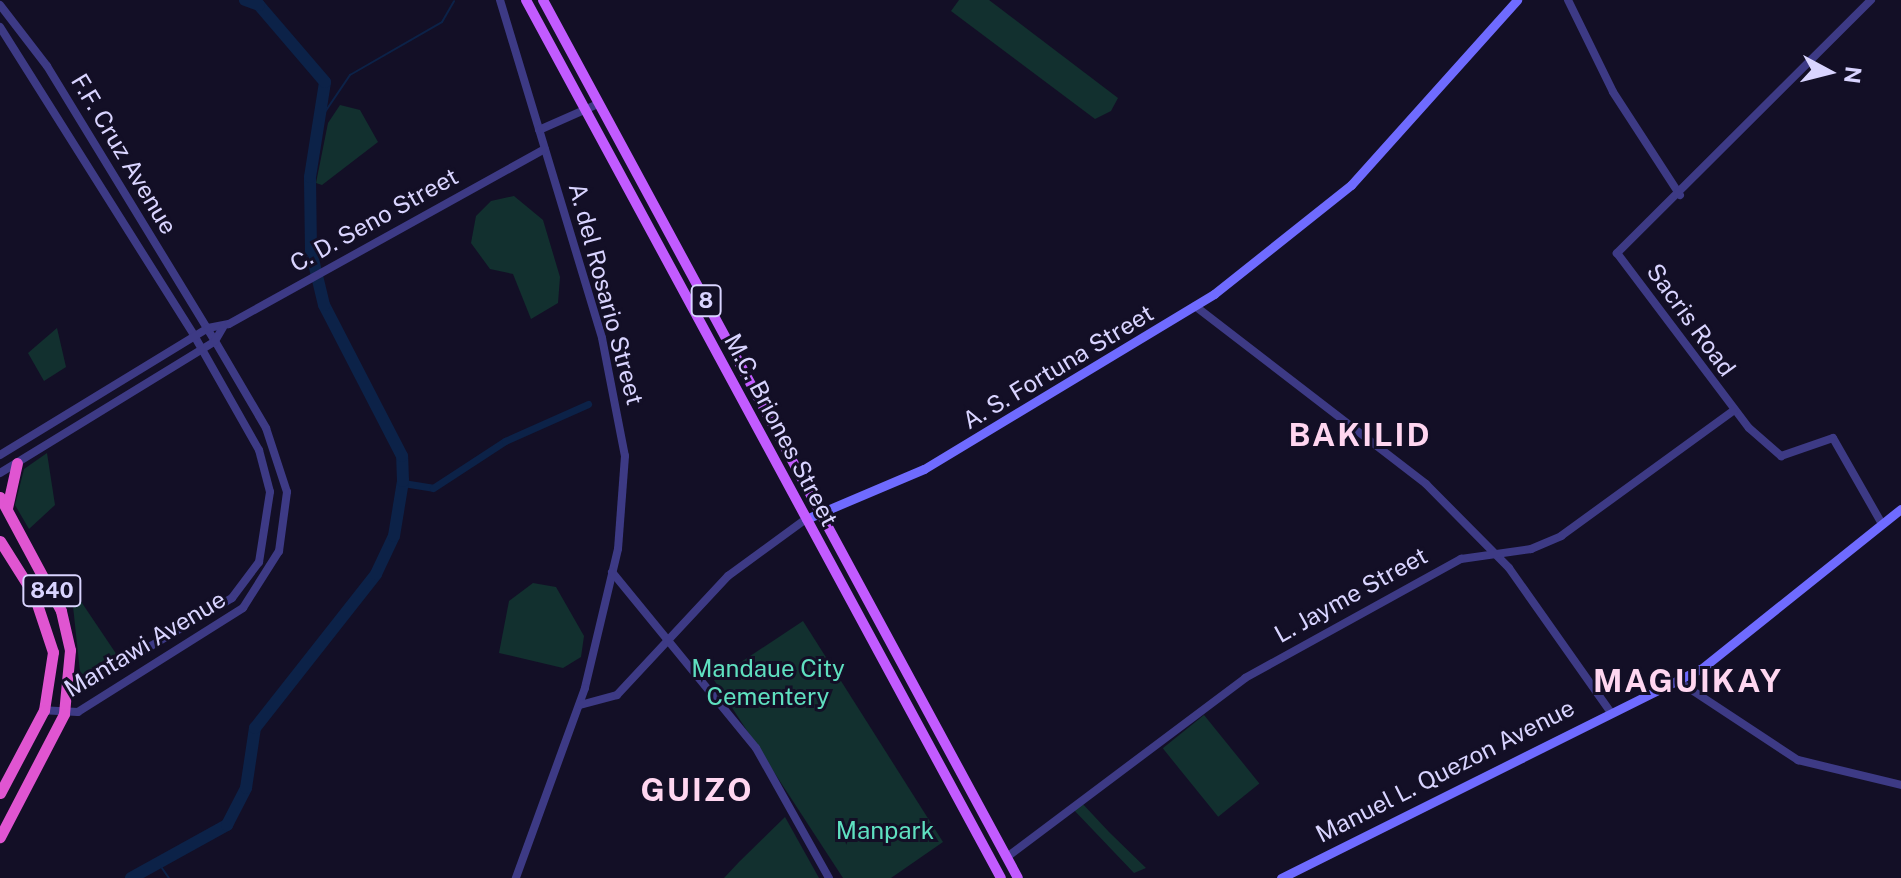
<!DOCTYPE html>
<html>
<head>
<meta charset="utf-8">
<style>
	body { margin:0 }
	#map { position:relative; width:1901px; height:878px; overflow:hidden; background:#130f26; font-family:"Public Sans",sans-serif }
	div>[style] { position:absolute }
	.green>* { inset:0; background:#12302f; transform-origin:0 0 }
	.stream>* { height:2px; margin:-1px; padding:0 1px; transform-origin:1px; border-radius:1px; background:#0c2248 }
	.canal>* { height:7px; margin:-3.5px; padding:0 3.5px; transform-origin:3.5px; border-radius:3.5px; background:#0c2248 }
	.river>* { height:12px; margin:-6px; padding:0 6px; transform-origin:6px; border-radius:6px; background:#0c2248 }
	.tertiary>* { height:8px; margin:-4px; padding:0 4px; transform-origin:4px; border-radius:4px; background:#3d3a85 }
	.secondary>* { height:9px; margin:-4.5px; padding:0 4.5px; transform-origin:4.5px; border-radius:4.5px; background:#6f6bff }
	.primary>* { height:10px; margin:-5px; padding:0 5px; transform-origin:5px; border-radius:5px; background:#c25bff }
	.trunk>* { height:11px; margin:-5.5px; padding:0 5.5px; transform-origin:5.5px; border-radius:5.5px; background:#e055d1 }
	span { translate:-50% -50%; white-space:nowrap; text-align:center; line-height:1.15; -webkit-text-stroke:6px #130f26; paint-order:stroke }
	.shield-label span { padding:2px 6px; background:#130f26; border:2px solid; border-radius:6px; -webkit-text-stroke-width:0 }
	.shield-label { font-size:22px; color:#d9d4ff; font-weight:700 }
	.street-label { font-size:24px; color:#d9d4ff }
	.park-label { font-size:24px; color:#5fe0c0 }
	.district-label { font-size:32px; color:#ffd6f0; font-weight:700; letter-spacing:2px }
	.north { position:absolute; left:1789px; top:32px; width:80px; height:80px; -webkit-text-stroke:6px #130f26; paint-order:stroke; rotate:97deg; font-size:22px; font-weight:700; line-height:32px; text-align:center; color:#d9d4ff }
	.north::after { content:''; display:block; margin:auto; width:28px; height:36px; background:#d9d4ff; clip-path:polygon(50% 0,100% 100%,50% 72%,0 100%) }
</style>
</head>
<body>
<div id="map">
	<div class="green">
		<i style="clip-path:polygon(959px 0,989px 0,1118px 98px,1111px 111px,1095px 119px,951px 11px)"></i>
		<i style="clip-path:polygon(340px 105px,360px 110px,378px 142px,322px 185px,316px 183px,328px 123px)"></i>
		<i style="clip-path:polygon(514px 196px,543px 220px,560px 277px,558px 303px,531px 319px,513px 274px,490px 269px,471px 243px,476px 216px,491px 201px)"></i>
		<i style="clip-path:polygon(57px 328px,66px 367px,44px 381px,28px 353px)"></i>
		<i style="clip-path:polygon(47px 453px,55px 505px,29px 529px,15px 505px,24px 469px)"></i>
		<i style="clip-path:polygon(533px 583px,556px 587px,584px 636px,581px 657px,563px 668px,499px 653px,509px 601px)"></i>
		<i style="clip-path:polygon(80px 600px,121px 661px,88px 678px,80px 672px,73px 606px)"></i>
		<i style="clip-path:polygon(803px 621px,943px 842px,891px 878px,843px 878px,714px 680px)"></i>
		<i style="left:1204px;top:715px;width:88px;height:53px;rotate:51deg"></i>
		<i style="clip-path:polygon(1080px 801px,1109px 832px,1146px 868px,1134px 873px,1072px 808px)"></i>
		<i style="clip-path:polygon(785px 817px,819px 878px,724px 878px,739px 862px)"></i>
	</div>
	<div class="stream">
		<i style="left:325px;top:112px;width:45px;rotate:-56deg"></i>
		<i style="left:350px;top:75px;width:106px;rotate:-29.9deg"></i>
		<i style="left:442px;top:22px;width:24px;rotate:-60deg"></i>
		<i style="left:157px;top:861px;width:21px;rotate:55deg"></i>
	</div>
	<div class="canal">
		<i style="left:403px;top:483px;width:30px;rotate:9deg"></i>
		<i style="left:433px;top:488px;width:86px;rotate:-33.1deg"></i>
		<i style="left:505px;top:441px;width:91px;rotate:-24deg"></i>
	</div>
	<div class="river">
		<i style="left:131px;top:878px;width:110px;rotate:-28.9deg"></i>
		<i style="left:227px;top:825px;width:42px;rotate:-62.8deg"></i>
		<i style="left:246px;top:788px;width:61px;rotate:-81.5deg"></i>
		<i style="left:255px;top:728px;width:196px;rotate:-51.8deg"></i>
		<i style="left:376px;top:574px;width:42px;rotate:-64.7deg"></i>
		<i style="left:394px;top:536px;width:56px;rotate:-80.7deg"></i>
		<i style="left:403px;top:481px;width:25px;rotate:-92deg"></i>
		<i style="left:402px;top:456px;width:170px;rotate:-117.3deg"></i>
		<i style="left:324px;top:305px;width:56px;rotate:-103.5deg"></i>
		<i style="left:311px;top:251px;width:74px;rotate:-90.8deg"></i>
		<i style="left:310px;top:177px;width:96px;rotate:-81deg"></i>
		<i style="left:325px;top:82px;width:101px;rotate:-130.6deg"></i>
		<i style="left:259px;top:5px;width:15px;rotate:-160deg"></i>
	</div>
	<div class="tertiary">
		<i style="left:500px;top:0;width:353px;rotate:73.2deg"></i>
		<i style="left:602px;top:338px;width:120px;rotate:79deg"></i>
		<i style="left:625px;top:456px;width:93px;rotate:94.3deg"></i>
		<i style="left:618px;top:549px;width:143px;rotate:103.4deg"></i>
		<i style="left:585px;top:688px;width:202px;rotate:110deg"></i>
		<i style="left:1568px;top:0;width:102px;rotate:63.9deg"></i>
		<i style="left:1613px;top:92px;width:123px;rotate:57deg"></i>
		<i style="left:1871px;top:0;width:359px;rotate:135.1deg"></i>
		<i style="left:1617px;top:253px;width:219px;rotate:53deg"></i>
		<i style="left:1749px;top:428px;width:43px;rotate:41.2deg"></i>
		<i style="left:1781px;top:456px;width:55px;rotate:-19.1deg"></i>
		<i style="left:1833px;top:438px;width:99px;rotate:60.3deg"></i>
		<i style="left:0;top:5px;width:77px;rotate:52.4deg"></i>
		<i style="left:47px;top:66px;width:322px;rotate:58.6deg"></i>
		<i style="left:215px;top:341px;width:101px;rotate:59.6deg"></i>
		<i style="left:266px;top:428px;width:67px;rotate:71.8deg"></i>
		<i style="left:287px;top:492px;width:60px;rotate:97.7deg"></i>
		<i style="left:279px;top:551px;width:67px;rotate:122.3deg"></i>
		<i style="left:243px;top:608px;width:195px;rotate:147.8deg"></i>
		<i style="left:78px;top:712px;width:34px;rotate:-177deg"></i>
		<i style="left:0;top:27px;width:366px;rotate:57.8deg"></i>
		<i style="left:195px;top:337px;width:130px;rotate:60.5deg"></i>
		<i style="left:259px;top:450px;width:43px;rotate:75.3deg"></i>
		<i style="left:270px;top:492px;width:71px;rotate:98.9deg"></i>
		<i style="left:259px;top:562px;width:45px;rotate:126.9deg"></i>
		<i style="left:232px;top:598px;width:191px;rotate:149.4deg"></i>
		<i style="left:539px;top:130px;width:64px;rotate:-23.8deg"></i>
		<i style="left:1195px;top:306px;width:292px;rotate:37.6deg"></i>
		<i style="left:1426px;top:484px;width:118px;rotate:45.3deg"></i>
		<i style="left:1509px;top:568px;width:174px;rotate:54.8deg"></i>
		<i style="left:0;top:455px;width:244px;rotate:-31.4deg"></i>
		<i style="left:208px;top:328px;width:21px;rotate:-11deg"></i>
		<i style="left:229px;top:324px;width:361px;rotate:-29deg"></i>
		<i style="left:0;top:473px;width:252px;rotate:-31.5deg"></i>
		<i style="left:215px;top:341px;width:16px;rotate:-60deg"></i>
		<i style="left:612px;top:572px;width:227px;rotate:50.7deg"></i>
		<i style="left:756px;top:748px;width:149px;rotate:60.7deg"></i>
		<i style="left:1678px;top:681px;width:144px;rotate:33.4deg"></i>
		<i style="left:1798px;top:760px;width:106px;rotate:13.6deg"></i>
		<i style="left:580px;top:705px;width:38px;rotate:-15deg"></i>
		<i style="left:617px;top:695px;width:163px;rotate:-47deg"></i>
		<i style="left:728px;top:576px;width:97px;rotate:-36.2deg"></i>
		<i style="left:1007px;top:857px;width:298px;rotate:-36.9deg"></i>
		<i style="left:1245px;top:678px;width:247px;rotate:-28.9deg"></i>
		<i style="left:1461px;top:559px;width:71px;rotate:-8.1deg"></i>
		<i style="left:1531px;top:549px;width:33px;rotate:-23deg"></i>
		<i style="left:1561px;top:536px;width:213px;rotate:-36deg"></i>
	</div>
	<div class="secondary">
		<i style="left:806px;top:519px;width:128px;rotate:-23deg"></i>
		<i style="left:924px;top:469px;width:339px;rotate:-31.1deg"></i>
		<i style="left:1214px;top:294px;width:175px;rotate:-38.5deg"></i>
		<i style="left:1351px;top:185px;width:249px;rotate:-48.1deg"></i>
		<i style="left:1281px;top:878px;width:469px;rotate:-26.5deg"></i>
		<i style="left:1701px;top:669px;width:256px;rotate:-38.7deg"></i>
	</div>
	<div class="primary">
		<i style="left:526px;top:0;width:998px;rotate:61.59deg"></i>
		<i style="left:543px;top:0;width:998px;rotate:61.59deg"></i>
	</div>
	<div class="trunk">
		<i style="left:0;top:497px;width:129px;rotate:61.8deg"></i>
		<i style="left:61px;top:611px;width:40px;rotate:77deg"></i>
		<i style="left:70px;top:650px;width:64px;rotate:95.4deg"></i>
		<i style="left:64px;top:714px;width:139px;rotate:117.5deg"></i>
		<i style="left:7px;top:508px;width:46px;rotate:-77.5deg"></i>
		<i style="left:0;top:541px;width:64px;rotate:57.8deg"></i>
		<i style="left:34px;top:595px;width:60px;rotate:71.6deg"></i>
		<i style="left:53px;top:652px;width:59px;rotate:98.8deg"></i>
		<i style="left:44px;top:710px;width:94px;rotate:117.9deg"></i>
	</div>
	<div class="shield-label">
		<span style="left:706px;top:301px">8</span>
		<span style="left:52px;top:591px">840</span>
	</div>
	<div class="street-label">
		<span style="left:124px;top:154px;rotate:59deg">F.F. Cruz Avenue</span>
		<span style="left:374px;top:220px;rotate:-29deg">C. D. Seno Street</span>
		<span style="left:606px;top:294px;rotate:75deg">A. del Rosario Street</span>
		<span style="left:1691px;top:320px;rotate:54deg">Sacris Road</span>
		<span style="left:1058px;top:367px;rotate:-31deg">A. S. Fortuna Street</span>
		<span style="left:781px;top:430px;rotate:62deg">M.C. Briones Street</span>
		<span style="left:1351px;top:595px;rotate:-29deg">L. Jayme Street</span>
		<span style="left:145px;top:644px;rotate:-31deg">Mantawi Avenue</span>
		<span style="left:1445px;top:771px;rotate:-27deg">Manuel L. Quezon Avenue</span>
	</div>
	<div class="park-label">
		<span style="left:768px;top:683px">Mandaue City<br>Cementery</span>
		<span style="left:885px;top:831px">Manpark</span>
	</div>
	<div class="district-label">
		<span style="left:1360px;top:435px">BAKILID</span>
		<span style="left:1688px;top:681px">MAGUIKAY</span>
		<span style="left:697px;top:790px">GUIZO</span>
	</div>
	<div class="north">N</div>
</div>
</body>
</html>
